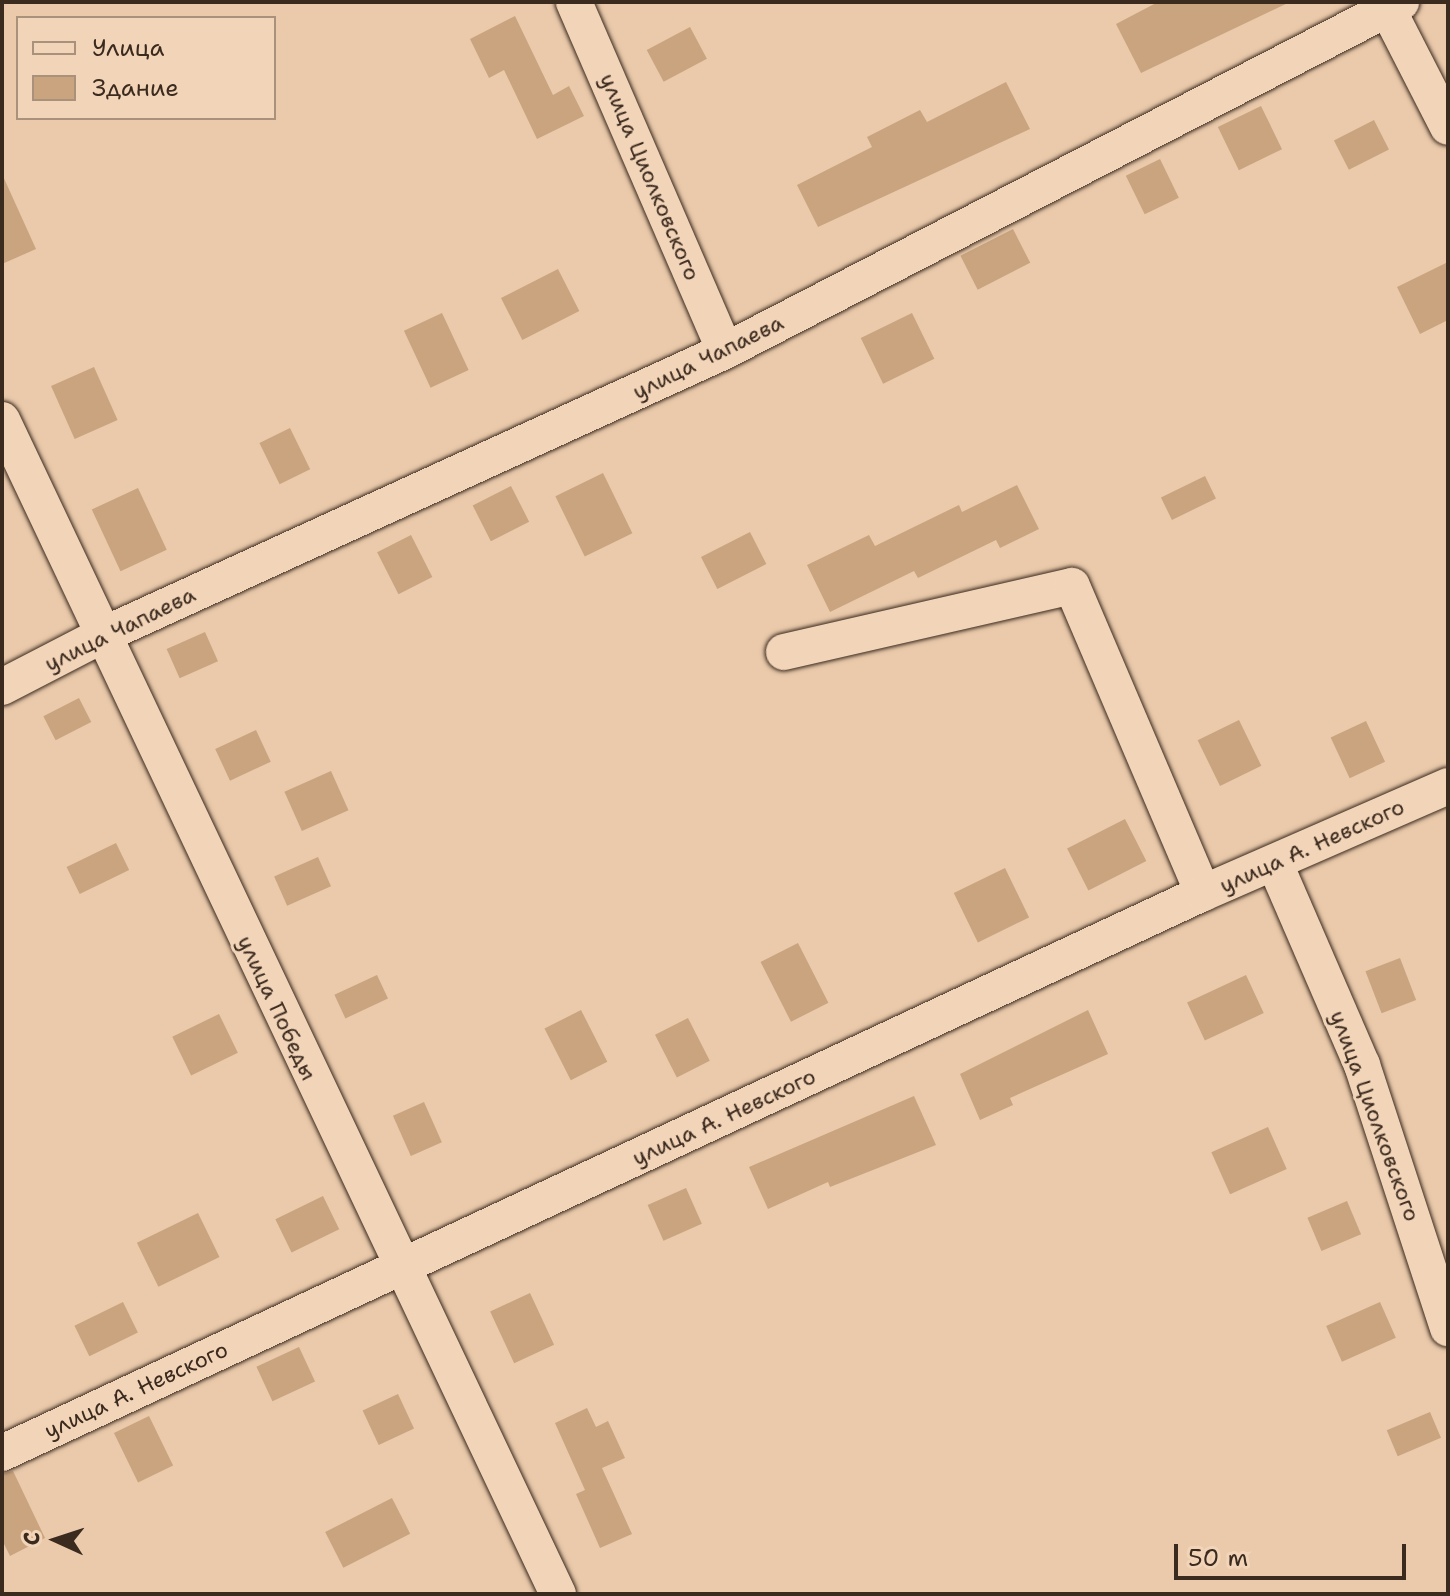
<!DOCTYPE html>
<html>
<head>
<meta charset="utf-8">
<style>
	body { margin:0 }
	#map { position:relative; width:1450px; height:1596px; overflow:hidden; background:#eacaab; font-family:"Shantell Sans",sans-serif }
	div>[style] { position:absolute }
	.building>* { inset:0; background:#c9a47f; transform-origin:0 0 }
	.roads { filter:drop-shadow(0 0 2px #3b2a1e) drop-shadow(0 0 2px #3b2a1e) }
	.minor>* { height:36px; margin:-18px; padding:0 18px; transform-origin:18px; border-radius:18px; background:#f2d5b9 }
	span { translate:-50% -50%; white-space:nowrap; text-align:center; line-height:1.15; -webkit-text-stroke:6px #f2d5b9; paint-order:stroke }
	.street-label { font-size:22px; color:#3b2a1e }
	.frame { position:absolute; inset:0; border:4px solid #3b2a1e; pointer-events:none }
	.legend { position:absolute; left:16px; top:16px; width:260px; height:104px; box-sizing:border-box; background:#f2d5b9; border:2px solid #a9917b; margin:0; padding:10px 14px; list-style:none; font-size:24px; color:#3b2a1e }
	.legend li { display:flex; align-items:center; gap:16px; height:40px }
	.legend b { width:40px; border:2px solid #a9917b }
	.north { position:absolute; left:16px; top:1500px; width:80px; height:80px; -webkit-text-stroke:6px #f2d5b9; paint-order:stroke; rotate:273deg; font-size:22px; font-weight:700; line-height:32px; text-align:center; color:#3b2a1e }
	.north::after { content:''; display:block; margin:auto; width:28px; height:36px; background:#3b2a1e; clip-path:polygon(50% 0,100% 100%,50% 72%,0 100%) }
	.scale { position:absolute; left:1174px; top:1544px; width:232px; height:36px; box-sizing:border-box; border:4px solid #3b2a1e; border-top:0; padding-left:10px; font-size:24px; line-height:28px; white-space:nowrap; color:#3b2a1e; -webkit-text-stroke:6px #f2d5b9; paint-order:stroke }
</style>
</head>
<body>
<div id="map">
	<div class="building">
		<i style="clip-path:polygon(1158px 2px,1290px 2px,1141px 73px,1116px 24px)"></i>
		<i style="clip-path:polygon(515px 16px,553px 95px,569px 86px,584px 116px,537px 139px,504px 70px,489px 78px,470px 39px)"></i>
		<i style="left:690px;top:27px;width:36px;height:49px;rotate:62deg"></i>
		<i style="clip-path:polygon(1006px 82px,1030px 129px,818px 227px,797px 185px,872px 147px,867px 137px,920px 110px,927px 122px)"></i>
		<i style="left:1261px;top:106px;width:48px;height:48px;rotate:64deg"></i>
		<i style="left:1374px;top:120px;width:33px;height:45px;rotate:63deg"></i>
		<i style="left:1160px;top:159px;width:43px;height:38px;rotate:64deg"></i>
		<i style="clip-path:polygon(2px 174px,36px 249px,2px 264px)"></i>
		<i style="left:1013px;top:229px;width:38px;height:59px;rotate:63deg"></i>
		<i style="clip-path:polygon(1448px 262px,1448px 320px,1420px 334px,1397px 287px)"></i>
		<i style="left:558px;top:269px;width:47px;height:64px;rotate:63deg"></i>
		<i style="left:442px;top:313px;width:63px;height:42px;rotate:65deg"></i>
		<i style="left:912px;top:313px;width:51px;height:57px;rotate:64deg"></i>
		<i style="left:94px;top:367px;width:58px;height:47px;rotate:66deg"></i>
		<i style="left:290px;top:428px;width:46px;height:34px;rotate:64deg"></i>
		<i style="left:603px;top:473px;width:67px;height:53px;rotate:64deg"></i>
		<i style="left:1205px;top:476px;width:25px;height:49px;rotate:64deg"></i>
		<i style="clip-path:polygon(1017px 485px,1039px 529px,1000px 548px,996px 540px,918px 578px,914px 571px,830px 612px,807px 565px,869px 535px,875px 546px,959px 505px,962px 512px)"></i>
		<i style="left:511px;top:486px;width:40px;height:43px;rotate:63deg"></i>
		<i style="left:138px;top:488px;width:68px;height:51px;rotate:65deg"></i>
		<i style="left:750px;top:532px;width:36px;height:55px;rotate:63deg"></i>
		<i style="left:411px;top:535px;width:47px;height:38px;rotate:63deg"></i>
		<i style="left:205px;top:632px;width:32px;height:42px;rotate:66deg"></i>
		<i style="left:79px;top:698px;width:27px;height:40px;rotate:63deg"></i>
		<i style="left:1239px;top:720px;width:51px;height:46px;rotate:64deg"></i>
		<i style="left:1366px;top:721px;width:45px;height:39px;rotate:65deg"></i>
		<i style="left:256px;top:730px;width:35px;height:45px;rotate:65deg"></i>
		<i style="left:331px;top:771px;width:43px;height:51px;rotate:66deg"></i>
		<i style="left:1125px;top:819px;width:47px;height:65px;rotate:63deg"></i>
		<i style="left:116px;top:843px;width:30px;height:55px;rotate:64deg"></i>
		<i style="left:318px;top:857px;width:32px;height:48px;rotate:66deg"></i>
		<i style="left:1005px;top:868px;width:55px;height:57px;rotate:64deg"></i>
		<i style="left:798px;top:943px;width:67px;height:42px;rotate:63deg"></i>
		<i style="left:1400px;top:958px;width:45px;height:37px;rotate:69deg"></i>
		<i style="left:377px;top:975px;width:26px;height:47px;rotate:65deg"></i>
		<i style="left:1246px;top:975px;width:42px;height:65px;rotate:65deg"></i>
		<i style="left:581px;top:1010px;width:58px;height:41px;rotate:63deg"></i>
		<i style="clip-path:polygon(1088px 1010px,1108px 1054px,1010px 1098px,1013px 1105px,980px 1120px,960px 1074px)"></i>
		<i style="left:219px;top:1014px;width:43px;height:52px;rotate:64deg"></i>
		<i style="left:688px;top:1018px;width:48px;height:37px;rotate:63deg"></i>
		<i style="clip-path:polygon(914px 1096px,936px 1145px,830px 1187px,828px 1182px,768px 1209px,749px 1167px)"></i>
		<i style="left:424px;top:1102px;width:44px;height:34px;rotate:66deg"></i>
		<i style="left:1268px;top:1127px;width:46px;height:62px;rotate:66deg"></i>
		<i style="left:686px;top:1188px;width:39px;height:42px;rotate:66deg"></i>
		<i style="left:323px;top:1196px;width:37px;height:53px;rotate:64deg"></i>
		<i style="left:1347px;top:1201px;width:36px;height:43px;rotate:67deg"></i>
		<i style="left:198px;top:1213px;width:49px;height:68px;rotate:64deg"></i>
		<i style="left:530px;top:1293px;width:57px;height:44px;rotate:65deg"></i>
		<i style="left:123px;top:1302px;width:34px;height:54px;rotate:64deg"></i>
		<i style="left:1380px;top:1302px;width:39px;height:59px;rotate:66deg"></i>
		<i style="left:299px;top:1347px;width:38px;height:47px;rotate:65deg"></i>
		<i style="left:398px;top:1394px;width:38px;height:39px;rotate:65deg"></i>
		<i style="clip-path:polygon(587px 1408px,596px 1427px,608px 1421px,625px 1458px,602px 1468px,632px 1534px,600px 1548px,576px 1494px,585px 1490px,555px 1423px)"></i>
		<i style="left:1430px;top:1412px;width:28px;height:47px;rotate:67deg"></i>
		<i style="left:149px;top:1416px;width:55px;height:39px;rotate:64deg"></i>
		<i style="clip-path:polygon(13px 1471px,45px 1538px,10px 1556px,2px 1540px,2px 1474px)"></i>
		<i style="left:392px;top:1498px;width:40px;height:75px;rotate:63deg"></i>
	</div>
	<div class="roads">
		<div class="minor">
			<i style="left:574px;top:2px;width:380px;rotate:66.6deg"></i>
			<i style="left:1384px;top:2px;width:140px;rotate:62.9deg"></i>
			<i style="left:2px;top:420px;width:1299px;rotate:64.66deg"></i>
			<i style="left:784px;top:652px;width:295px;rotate:-12.9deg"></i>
			<i style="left:1072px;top:586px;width:334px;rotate:66.9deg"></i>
			<i style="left:2px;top:687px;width:111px;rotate:-27.3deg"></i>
			<i style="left:101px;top:636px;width:686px;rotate:-24.55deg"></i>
			<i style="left:725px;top:351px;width:761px;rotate:-27.31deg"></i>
			<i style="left:1275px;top:864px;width:219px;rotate:66.6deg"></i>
			<i style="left:1362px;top:1065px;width:277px;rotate:71.9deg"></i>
			<i style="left:2px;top:1453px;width:1325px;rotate:-25deg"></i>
			<i style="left:1203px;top:893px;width:267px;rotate:-23.6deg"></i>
		</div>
	</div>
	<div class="street-label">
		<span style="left:650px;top:177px;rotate:67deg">улица Циолковского</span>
		<span style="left:708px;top:357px;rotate:-26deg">улица Чапаева</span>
		<span style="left:120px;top:629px;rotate:-26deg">улица Чапаева</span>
		<span style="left:1312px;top:846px;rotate:-24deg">улица А. Невского</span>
		<span style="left:277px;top:1008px;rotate:65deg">улица Победы</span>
		<span style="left:1375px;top:1116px;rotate:70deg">улица Циолковского</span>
		<span style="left:724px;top:1117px;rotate:-25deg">улица А. Невского</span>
		<span style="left:136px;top:1390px;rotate:-25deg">улица А. Невского</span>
	</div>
	<div class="frame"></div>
	<ul class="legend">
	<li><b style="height:10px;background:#f2d5b9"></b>Улица</li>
	<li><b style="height:22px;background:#c9a47f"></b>Здание</li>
	</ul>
	<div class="north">С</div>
	<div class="scale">50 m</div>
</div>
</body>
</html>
